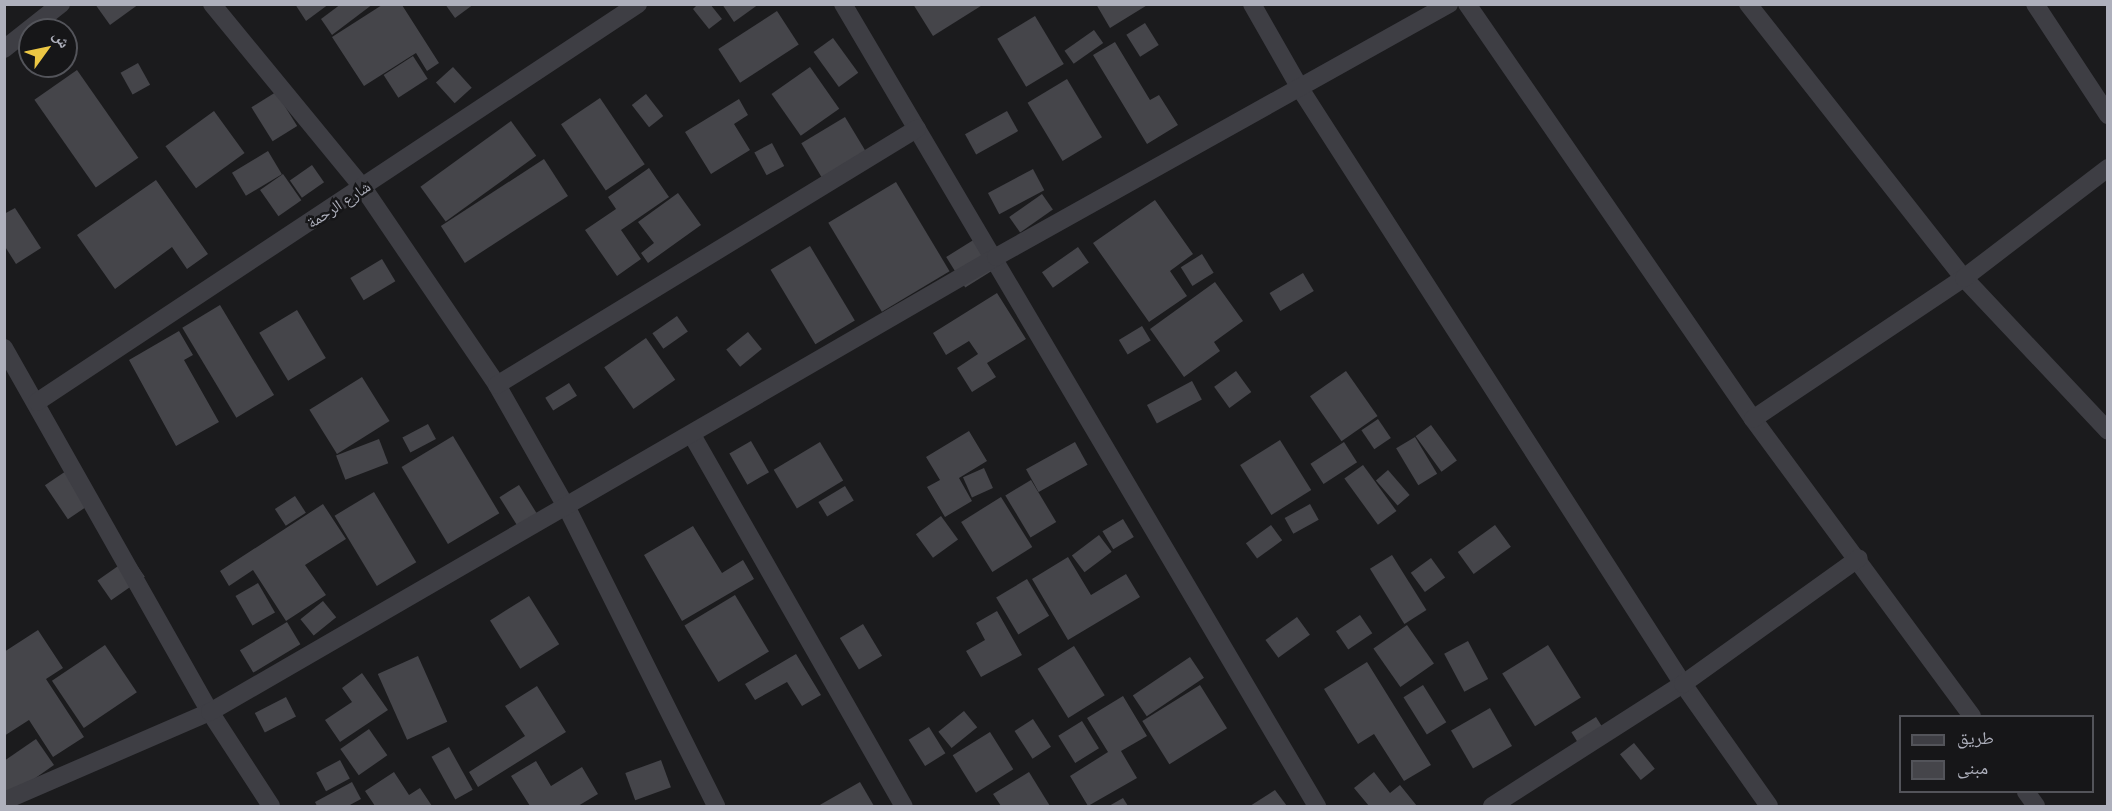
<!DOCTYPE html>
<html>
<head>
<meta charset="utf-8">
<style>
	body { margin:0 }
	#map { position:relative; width:2112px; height:811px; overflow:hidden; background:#1b1b1d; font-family:"Varela Round","Noto Naskh Arabic",sans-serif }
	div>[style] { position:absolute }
	.building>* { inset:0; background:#45454a; transform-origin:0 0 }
	.minor>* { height:18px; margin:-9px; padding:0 9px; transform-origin:9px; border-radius:9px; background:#3e3e44 }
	span { translate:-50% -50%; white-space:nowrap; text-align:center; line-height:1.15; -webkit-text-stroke:5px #161618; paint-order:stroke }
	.street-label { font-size:16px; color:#aeb0bc }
	.frame { position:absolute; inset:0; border:6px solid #aeb0bc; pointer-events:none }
	.legend { position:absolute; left:1899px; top:715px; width:195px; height:78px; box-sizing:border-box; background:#161618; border:2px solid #53545a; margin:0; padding:8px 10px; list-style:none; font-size:18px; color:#aeb0bc }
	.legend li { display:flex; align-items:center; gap:12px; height:30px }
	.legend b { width:30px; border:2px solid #53545a }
	.north { position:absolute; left:18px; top:18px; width:60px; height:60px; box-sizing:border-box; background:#161618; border:2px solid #53545a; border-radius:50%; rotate:57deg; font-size:16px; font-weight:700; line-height:24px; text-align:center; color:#aeb0bc }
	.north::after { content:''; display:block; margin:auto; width:21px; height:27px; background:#ecc744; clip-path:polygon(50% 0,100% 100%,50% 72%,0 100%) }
</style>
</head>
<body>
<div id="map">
	<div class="building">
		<i style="clip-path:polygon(95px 4px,139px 4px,110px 25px)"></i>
		<i style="clip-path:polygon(295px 4px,329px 4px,306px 21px)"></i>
		<i style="clip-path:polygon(341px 4px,373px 4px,332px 35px,321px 19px)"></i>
		<i style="clip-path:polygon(445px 4px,474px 4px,455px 18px)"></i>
		<i style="clip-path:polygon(698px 4px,710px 4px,722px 19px,709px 29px,693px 9px)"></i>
		<i style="clip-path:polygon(722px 4px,759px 4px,734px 22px)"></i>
		<i style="clip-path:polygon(913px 4px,984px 4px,933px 36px)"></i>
		<i style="clip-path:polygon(1096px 4px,1149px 4px,1110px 28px)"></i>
		<i style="clip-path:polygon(382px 5px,402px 5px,439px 63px,427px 71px,416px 53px,364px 86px,332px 37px)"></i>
		<i style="left:777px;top:11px;width:40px;height:70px;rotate:57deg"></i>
		<i style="left:1035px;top:16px;width:56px;height:44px;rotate:59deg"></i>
		<i style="left:1145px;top:23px;width:26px;height:22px;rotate:58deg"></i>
		<i style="left:1094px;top:30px;width:16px;height:36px;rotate:55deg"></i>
		<i style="left:833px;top:38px;width:43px;height:24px;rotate:54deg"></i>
		<i style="clip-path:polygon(1115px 42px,1150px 100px,1159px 95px,1178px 125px,1147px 144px,1093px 55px)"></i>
		<i style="left:413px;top:56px;width:27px;height:35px;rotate:57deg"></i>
		<i style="left:138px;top:63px;width:25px;height:20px;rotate:61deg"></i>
		<i style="left:453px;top:67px;width:28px;height:23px;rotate:48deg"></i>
		<i style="left:810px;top:67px;width:51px;height:47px;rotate:55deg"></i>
		<i style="left:77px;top:70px;width:107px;height:52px;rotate:55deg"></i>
		<i style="left:1067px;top:79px;width:68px;height:46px;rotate:59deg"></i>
		<i style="left:276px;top:92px;width:40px;height:29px;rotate:58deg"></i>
		<i style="left:646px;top:94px;width:28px;height:18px;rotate:52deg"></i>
		<i style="left:600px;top:98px;width:80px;height:47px;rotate:56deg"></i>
		<i style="clip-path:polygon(739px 99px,748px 115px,734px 124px,750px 150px,711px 174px,685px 132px)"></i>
		<i style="left:214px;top:111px;width:52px;height:60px;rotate:54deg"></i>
		<i style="left:1007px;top:111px;width:23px;height:48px;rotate:61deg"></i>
		<i style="left:845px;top:117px;width:43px;height:51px;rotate:59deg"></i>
		<i style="left:511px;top:121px;width:43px;height:112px;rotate:54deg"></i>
		<i style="left:772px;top:143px;width:26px;height:20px;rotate:62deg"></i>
		<i style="left:268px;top:151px;width:27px;height:42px;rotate:59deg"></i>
		<i style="left:544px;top:159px;width:44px;height:123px;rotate:57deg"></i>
		<i style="left:312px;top:165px;width:21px;height:27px;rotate:55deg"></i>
		<i style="clip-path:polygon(649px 168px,669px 197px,621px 230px,641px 259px,617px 276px,585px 230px,616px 209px,608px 197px)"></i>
		<i style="left:1033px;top:169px;width:24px;height:51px;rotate:62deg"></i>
		<i style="left:283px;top:174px;width:32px;height:28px;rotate:55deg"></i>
		<i style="clip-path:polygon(156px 180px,208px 254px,187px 269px,172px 247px,115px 289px,77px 235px)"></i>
		<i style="left:896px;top:182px;width:104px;height:79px;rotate:59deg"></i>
		<i style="clip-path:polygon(678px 193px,701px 225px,648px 263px,641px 253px,654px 243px,638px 222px)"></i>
		<i style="left:1042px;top:194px;width:19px;height:40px;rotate:55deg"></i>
		<i style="clip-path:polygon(1155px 200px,1193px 254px,1170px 271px,1187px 296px,1149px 322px,1093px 243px)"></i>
		<i style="clip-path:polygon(15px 208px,41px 248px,16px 264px,4px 245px,4px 214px)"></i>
		<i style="left:975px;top:239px;width:36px;height:34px;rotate:58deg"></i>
		<i style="left:810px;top:246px;width:87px;height:46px;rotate:59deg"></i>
		<i style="left:1078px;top:247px;width:19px;height:44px;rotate:55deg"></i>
		<i style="left:1202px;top:254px;width:22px;height:25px;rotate:58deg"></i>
		<i style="left:382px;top:259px;width:26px;height:37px;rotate:59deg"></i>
		<i style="left:1303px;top:273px;width:21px;height:39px;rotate:59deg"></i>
		<i style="clip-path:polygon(1215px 282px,1243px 321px,1214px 342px,1220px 351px,1184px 377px,1150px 329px)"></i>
		<i style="clip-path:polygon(997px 293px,1026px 339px,987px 363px,996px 377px,972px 392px,957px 368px,978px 354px,969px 341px,946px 355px,933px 333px)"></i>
		<i style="left:220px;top:305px;width:105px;height:44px;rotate:59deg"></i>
		<i style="left:297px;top:310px;width:56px;height:44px;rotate:59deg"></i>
		<i style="left:677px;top:316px;width:19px;height:30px;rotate:55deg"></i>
		<i style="left:1142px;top:326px;width:17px;height:27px;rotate:59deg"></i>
		<i style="clip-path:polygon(179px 331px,193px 355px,184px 360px,219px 422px,176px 446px,129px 360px)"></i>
		<i style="left:748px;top:332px;width:22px;height:28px;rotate:51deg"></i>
		<i style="left:646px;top:338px;width:51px;height:51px;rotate:55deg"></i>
		<i style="left:1236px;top:371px;width:26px;height:27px;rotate:54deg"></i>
		<i style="left:1346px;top:371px;width:55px;height:44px;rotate:55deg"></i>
		<i style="left:362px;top:377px;width:52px;height:62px;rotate:58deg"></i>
		<i style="left:1192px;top:381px;width:21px;height:51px;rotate:62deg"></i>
		<i style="left:569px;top:383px;width:15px;height:28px;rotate:58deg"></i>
		<i style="left:1378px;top:419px;width:23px;height:20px;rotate:56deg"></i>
		<i style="left:428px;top:424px;width:17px;height:29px;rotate:62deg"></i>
		<i style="left:1431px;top:425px;width:44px;height:19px;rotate:54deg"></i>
		<i style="clip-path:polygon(969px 431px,987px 461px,959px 478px,972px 501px,945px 517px,927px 487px,940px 480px,926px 457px)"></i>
		<i style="left:453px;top:436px;width:90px;height:60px;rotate:59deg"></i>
		<i style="left:1415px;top:437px;width:43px;height:22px;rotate:59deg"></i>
		<i style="left:379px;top:439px;width:26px;height:46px;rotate:69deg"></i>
		<i style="left:1280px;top:440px;width:59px;height:47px;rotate:58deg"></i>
		<i style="left:751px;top:441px;width:36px;height:25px;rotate:60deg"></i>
		<i style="left:820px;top:442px;width:45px;height:54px;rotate:59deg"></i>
		<i style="left:1075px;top:442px;width:26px;height:56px;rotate:61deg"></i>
		<i style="left:1344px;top:442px;width:24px;height:40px;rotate:57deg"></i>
		<i style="left:1363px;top:465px;width:57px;height:23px;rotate:54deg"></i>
		<i style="left:984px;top:468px;width:22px;height:23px;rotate:66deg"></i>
		<i style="left:69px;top:469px;width:41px;height:29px;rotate:56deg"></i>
		<i style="left:1388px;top:470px;width:33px;height:16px;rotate:49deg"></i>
		<i style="left:1031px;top:480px;width:49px;height:30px;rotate:59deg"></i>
		<i style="left:519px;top:485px;width:34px;height:23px;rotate:58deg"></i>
		<i style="left:845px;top:486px;width:17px;height:31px;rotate:59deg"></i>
		<i style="left:374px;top:492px;width:82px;height:46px;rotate:59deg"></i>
		<i style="left:295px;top:496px;width:20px;height:24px;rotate:57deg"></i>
		<i style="left:1001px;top:497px;width:59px;height:47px;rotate:58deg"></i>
		<i style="clip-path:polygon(323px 504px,346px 539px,305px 565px,326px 595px,286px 621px,253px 570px,229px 586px,220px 571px)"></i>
		<i style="left:1310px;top:504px;width:18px;height:29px;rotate:61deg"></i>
		<i style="left:941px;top:516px;width:29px;height:31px;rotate:54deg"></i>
		<i style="left:1123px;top:519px;width:21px;height:24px;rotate:59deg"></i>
		<i style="left:1271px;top:525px;width:19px;height:31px;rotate:54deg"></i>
		<i style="left:1495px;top:525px;width:27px;height:46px;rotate:54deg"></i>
		<i style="clip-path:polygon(693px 526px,722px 573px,743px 560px,754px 579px,682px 621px,644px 555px)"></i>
		<i style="left:1099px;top:535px;width:21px;height:34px;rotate:53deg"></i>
		<i style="left:1392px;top:555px;width:65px;height:26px;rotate:58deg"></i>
		<i style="left:131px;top:557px;width:24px;height:41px;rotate:55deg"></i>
		<i style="clip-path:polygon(1068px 557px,1091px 595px,1126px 574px,1140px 597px,1068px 640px,1032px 579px)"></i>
		<i style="left:1431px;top:558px;width:24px;height:25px;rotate:54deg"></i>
		<i style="left:1027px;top:579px;width:43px;height:36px;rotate:59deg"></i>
		<i style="left:258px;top:583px;width:34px;height:26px;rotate:60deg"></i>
		<i style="left:735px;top:595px;width:66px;height:59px;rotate:59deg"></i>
		<i style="left:529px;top:596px;width:57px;height:46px;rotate:58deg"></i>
		<i style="left:323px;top:601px;width:21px;height:29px;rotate:51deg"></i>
		<i style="clip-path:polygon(997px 611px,1022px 655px,981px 677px,966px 651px,985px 640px,976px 623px)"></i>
		<i style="left:1360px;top:615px;width:22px;height:29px;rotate:56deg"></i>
		<i style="left:1297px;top:617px;width:22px;height:39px;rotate:54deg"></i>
		<i style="left:287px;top:622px;width:26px;height:55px;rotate:59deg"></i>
		<i style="left:863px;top:624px;width:37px;height:27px;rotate:59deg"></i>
		<i style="left:1407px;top:625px;width:47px;height:41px;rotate:55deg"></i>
		<i style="clip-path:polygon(38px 630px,63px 668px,46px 679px,84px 737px,53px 757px,29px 720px,4px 736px,4px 652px)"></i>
		<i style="left:1468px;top:641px;width:43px;height:27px;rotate:62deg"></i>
		<i style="left:105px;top:645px;width:57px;height:64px;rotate:56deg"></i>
		<i style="left:1548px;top:645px;width:62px;height:54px;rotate:58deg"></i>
		<i style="left:1074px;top:646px;width:58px;height:43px;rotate:58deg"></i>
		<i style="clip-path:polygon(796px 654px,821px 695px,802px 706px,787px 682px,755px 700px,745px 684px)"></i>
		<i style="left:418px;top:656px;width:72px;height:44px;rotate:66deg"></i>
		<i style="left:1190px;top:657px;width:25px;height:69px;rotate:56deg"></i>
		<i style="clip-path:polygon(1367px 662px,1431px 765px,1404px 781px,1374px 734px,1358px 744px,1324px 689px)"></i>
		<i style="clip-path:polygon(362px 673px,388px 710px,340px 742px,325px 720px,352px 702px,342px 688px)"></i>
		<i style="left:1200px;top:685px;width:51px;height:68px;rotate:58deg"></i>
		<i style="left:1423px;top:685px;width:44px;height:23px;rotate:58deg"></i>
		<i style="clip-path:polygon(537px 686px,566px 732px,478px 787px,469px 772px,525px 736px,505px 706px)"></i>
		<i style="clip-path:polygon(1123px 696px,1147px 736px,1121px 751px,1137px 778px,1088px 806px,1070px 776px,1108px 752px,1087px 718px)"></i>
		<i style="left:286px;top:697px;width:22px;height:35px;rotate:63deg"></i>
		<i style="left:1490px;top:708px;width:44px;height:45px;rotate:60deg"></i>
		<i style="left:964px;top:711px;width:21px;height:33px;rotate:51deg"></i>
		<i style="left:1596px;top:717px;width:15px;height:29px;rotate:58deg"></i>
		<i style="left:1033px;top:719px;width:33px;height:22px;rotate:57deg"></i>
		<i style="left:1082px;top:721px;width:32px;height:28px;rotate:58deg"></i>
		<i style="left:929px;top:727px;width:31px;height:24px;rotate:58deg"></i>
		<i style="left:369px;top:729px;width:32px;height:35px;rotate:55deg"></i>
		<i style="left:990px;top:732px;width:44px;height:44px;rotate:58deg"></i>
		<i style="clip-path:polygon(36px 739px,54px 765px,4px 800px,4px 761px)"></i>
		<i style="left:1634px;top:743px;width:33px;height:18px;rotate:51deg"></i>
		<i style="left:449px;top:747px;width:49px;height:20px;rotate:61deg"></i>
		<i style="left:340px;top:760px;width:21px;height:27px;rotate:62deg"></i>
		<i style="left:661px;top:760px;width:29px;height:38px;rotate:70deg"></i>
		<i style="clip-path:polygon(536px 761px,551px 786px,582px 767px,598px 794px,578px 806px,530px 806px,511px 776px)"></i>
		<i style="clip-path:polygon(394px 772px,409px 795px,420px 788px,432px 806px,375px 806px,365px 791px)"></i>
		<i style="clip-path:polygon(1029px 772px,1050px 806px,1001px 806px,993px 794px)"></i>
		<i style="clip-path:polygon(1374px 772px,1390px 793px,1400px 785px,1417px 806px,1369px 806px,1354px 788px)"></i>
		<i style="clip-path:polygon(352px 782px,361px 799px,348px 806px,317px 806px,315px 802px)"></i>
		<i style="clip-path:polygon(860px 782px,874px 806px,818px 806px)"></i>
		<i style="clip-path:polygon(1275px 790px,1287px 806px,1250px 806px)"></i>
		<i style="clip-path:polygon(1123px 798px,1128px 806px,1109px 806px)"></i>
	</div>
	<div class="minor">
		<i style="left:212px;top:4px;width:239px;rotate:50.6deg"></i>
		<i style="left:364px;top:189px;width:237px;rotate:55.8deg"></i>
		<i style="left:497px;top:385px;width:142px;rotate:60.4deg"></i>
		<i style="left:567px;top:508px;width:333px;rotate:63.4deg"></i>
		<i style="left:843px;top:4px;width:932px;rotate:59.42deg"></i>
		<i style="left:1252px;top:4px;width:99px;rotate:60.3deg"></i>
		<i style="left:1301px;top:90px;width:706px;rotate:57.26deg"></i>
		<i style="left:1683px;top:684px;width:149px;rotate:54.8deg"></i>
		<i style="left:1467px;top:4px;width:504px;rotate:55.43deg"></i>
		<i style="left:1753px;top:419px;width:369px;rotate:53.6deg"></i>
		<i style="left:1748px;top:4px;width:349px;rotate:51.8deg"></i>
		<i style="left:1964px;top:278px;width:210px;rotate:46.7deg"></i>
		<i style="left:2035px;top:4px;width:133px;rotate:56.7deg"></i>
		<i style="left:4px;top:49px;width:73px;rotate:-38.3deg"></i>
		<i style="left:4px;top:348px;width:418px;rotate:60.5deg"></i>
		<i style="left:210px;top:712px;width:112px;rotate:57deg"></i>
		<i style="left:497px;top:385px;width:492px;rotate:-31.4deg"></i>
		<i style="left:37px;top:402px;width:721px;rotate:-33.51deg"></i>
		<i style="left:1753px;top:419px;width:254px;rotate:-33.8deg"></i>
		<i style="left:1964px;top:278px;width:181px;rotate:-37.4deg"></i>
		<i style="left:692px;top:435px;width:427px;rotate:60.3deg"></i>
		<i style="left:2026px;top:792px;width:17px;rotate:54deg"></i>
		<i style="left:4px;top:801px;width:224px;rotate:-23.4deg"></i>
		<i style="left:210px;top:712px;width:908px;rotate:-30.07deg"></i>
		<i style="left:996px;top:257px;width:519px;rotate:-29.18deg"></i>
		<i style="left:1492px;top:806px;width:227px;rotate:-32.6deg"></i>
		<i style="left:1683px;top:684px;width:216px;rotate:-35.6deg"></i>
	</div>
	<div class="street-label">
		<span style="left:339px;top:205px;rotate:-33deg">شارع الرحمة</span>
	</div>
	<div class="frame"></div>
	<ul class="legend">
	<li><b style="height:8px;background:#3e3e44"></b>طريق</li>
	<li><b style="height:16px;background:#45454a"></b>مبنى</li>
	</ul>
	<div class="north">ش</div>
</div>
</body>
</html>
